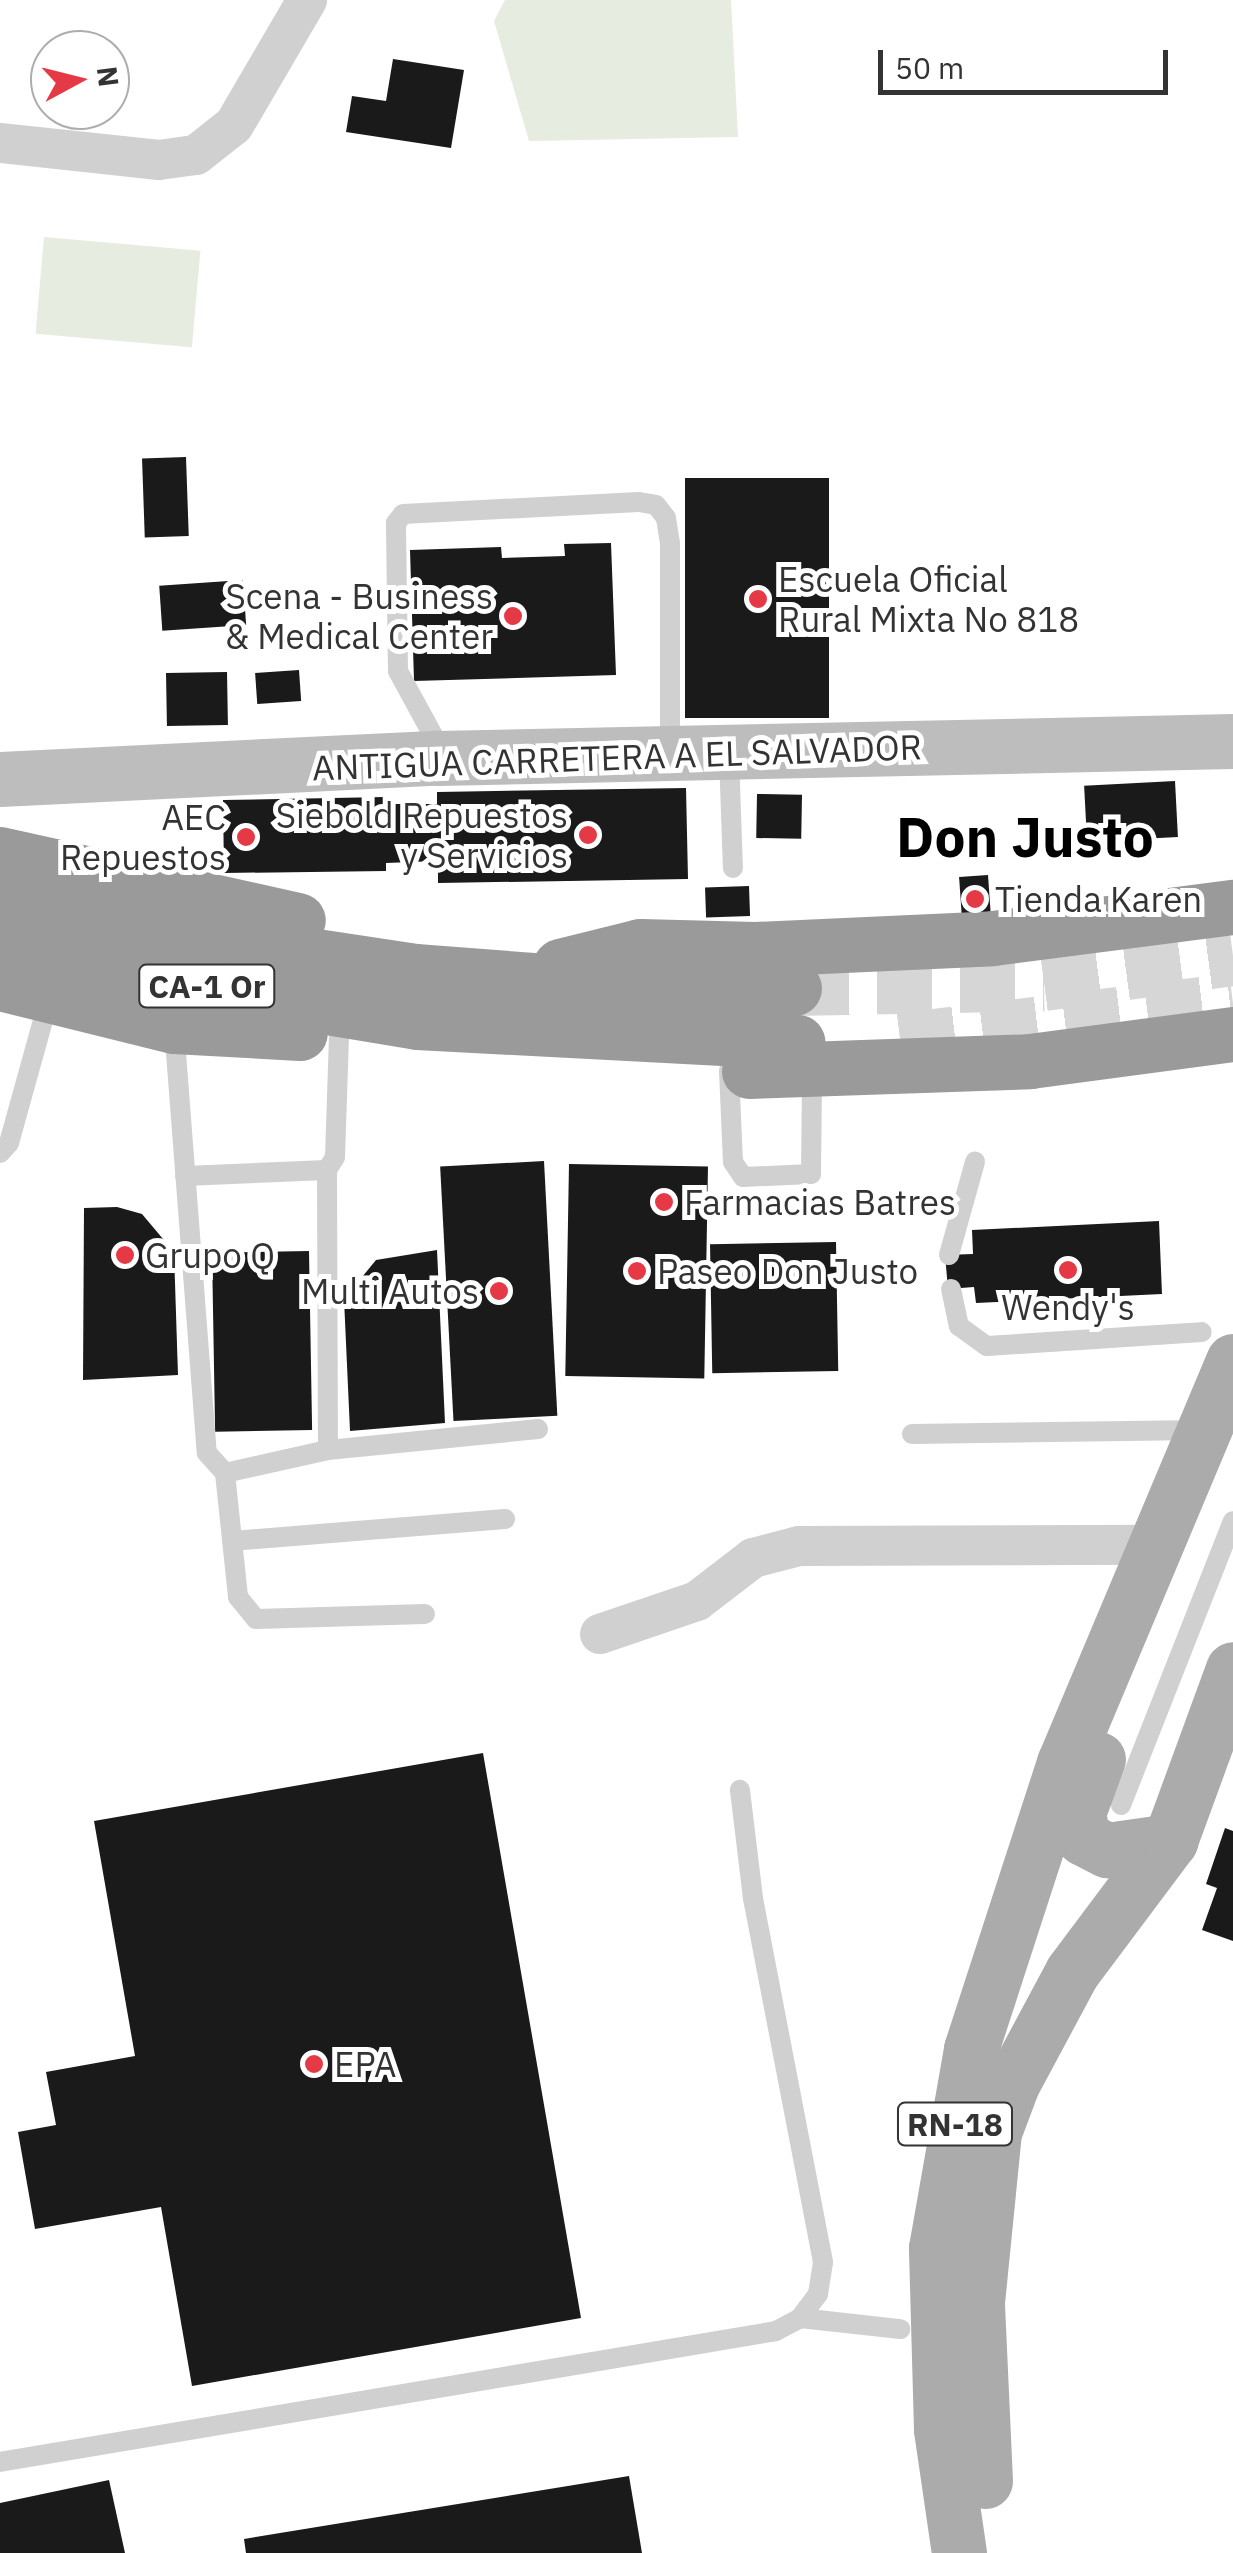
<!DOCTYPE html>
<html>
<head>
<meta charset="utf-8">
<style>
	body { margin:0 }
	#map { position:relative; width:1233px; height:2553px; overflow:hidden; background:#fff; font-family:"IBM Plex Sans",sans-serif }
	div>[style] { position:absolute }
	.green>* { inset:0; background:#e6ecdf; transform-origin:0 0 }
	.building>* { inset:0; background:#1a1a1a; transform-origin:0 0 }
	.highway-tunnel>* { height:55px; margin-top:-27.5px; transform-origin:0; background:repeating-linear-gradient(90deg,#d6d6d6 0 55px,transparent 0 83px) }
	.lane>* { height:20px; margin:-10px; padding:0 10px; transform-origin:10px; border-radius:10px; background:#d0d0d0 }
	.street>* { height:40px; margin:-20px; padding:0 20px; transform-origin:20px; border-radius:20px; background:#d0d0d0 }
	.secondary>* { height:55px; margin:-27.5px; padding:0 27.5px; transform-origin:27.5px; border-radius:27.5px; background:#bdbdbd }
	.primary>* { height:55px; margin:-27.5px; padding:0 27.5px; transform-origin:27.5px; border-radius:27.5px; background:#ababab }
	.highway>* { height:55px; margin:-27.5px; padding:0 27.5px; transform-origin:27.5px; border-radius:27.5px; background:#9a9a9a }
	.dots>* { width:28px; height:28px; translate:-50% -50%; box-sizing:border-box; border:5px solid #fff; border-radius:50% }
	span { translate:-50% -50%; white-space:nowrap; text-align:center; line-height:1.15; -webkit-text-stroke:10px #fff; paint-order:stroke }
	.shield-label span { padding:2px 8px; background:#fff; border:2px solid; border-radius:8px; -webkit-text-stroke-width:0 }
	.shield-label { font-size:32px; color:#333; font-weight:700 }
	.poi-label { font-size:35px; color:#333 }
	.left { translate:0 -50%; text-align:left }
	.right { translate:-100% -50%; text-align:right }
	.street-label { font-size:35px; color:#333 }
	.town-label { font-size:55px; color:#000; font-weight:700 }
	.north { position:absolute; left:30px; top:30px; width:100px; height:100px; box-sizing:border-box; background:#fff; border:2px solid #adadad; border-radius:50%; rotate:83deg; font-size:28px; font-weight:700; line-height:40px; text-align:center; color:#333 }
	.north::after { content:''; display:block; margin:auto; width:35px; height:45px; background:#e63946; clip-path:polygon(50% 0,100% 100%,50% 72%,0 100%) }
	.scale { position:absolute; left:878px; top:50px; width:290px; height:45px; box-sizing:border-box; border:5px solid #333; border-top:0; padding-left:12px; font-size:30px; line-height:35px; white-space:nowrap; color:#333; -webkit-text-stroke:8px #fff; paint-order:stroke }
</style>
</head>
<body>
<div id="map">
	<div class="green">
		<i style="clip-path:polygon(505px 0,731px 0,738px 137px,529px 141px,494px 21px)"></i>
		<i style="left:44px;top:237px;width:157px;height:97px;rotate:5deg"></i>
	</div>
	<div class="building">
		<i style="clip-path:polygon(393px 59px,464px 70px,451px 148px,346px 132px,352px 96px,386px 101px)"></i>
		<i style="left:186px;top:457px;width:79px;height:44px;rotate:88deg"></i>
		<i style="left:829px;top:478px;width:240px;height:144px;rotate:90deg"></i>
		<i style="clip-path:polygon(611px 543px,616px 675px,414px 681px,410px 550px,501px 547px,502px 558px,565px 556px,564px 544px)"></i>
		<i style="left:243px;top:580px;width:45px;height:84px;rotate:86deg"></i>
		<i style="left:299px;top:670px;width:31px;height:44px;rotate:86deg"></i>
		<i style="left:227px;top:672px;width:53px;height:61px;rotate:89deg"></i>
		<i style="left:1175px;top:781px;width:56px;height:91px;rotate:87deg"></i>
		<i style="clip-path:polygon(686px 788px,688px 879px,438px 883px,438px 861px,386px 863px,386px 871px,224px 873px,223px 800px,385px 797px,385px 804px,437px 804px,437px 792px)"></i>
		<i style="left:757px;top:794px;width:45px;height:44px;rotate:1deg"></i>
		<i style="left:988px;top:875px;width:46px;height:29px;rotate:86deg"></i>
		<i style="left:749px;top:886px;width:30px;height:44px;rotate:88deg"></i>
		<i style="left:544px;top:1161px;width:255px;height:104px;rotate:87deg"></i>
		<i style="left:569px;top:1164px;width:139px;height:212px;rotate:1deg"></i>
		<i style="clip-path:polygon(117px 1207px,142px 1214px,174px 1252px,178px 1375px,83px 1380px,84px 1208px)"></i>
		<i style="clip-path:polygon(1159px 1221px,1162px 1294px,976px 1303px,974px 1287px,948px 1289px,945px 1255px,973px 1254px,972px 1230px)"></i>
		<i style="left:836px;top:1242px;width:129px;height:126px;rotate:89deg"></i>
		<i style="clip-path:polygon(437px 1250px,445px 1423px,350px 1431px,344px 1299px,376px 1260px)"></i>
		<i style="left:309px;top:1251px;width:179px;height:97px;rotate:89deg"></i>
		<i style="clip-path:polygon(483px 1753px,581px 2318px,192px 2386px,161px 2207px,35px 2229px,18px 2132px,56px 2125px,46px 2072px,135px 2056px,94px 1821px)"></i>
		<i style="clip-path:polygon(1225px 1828px,1233px 1831px,1233px 1941px,1202px 1930px,1217px 1888px,1206px 1884px)"></i>
		<i style="clip-path:polygon(629px 2476px,642px 2553px,246px 2553px,244px 2539px)"></i>
		<i style="clip-path:polygon(109px 2480px,125px 2553px,0 2553px,0 2503px)"></i>
	</div>
	<div class="highway-tunnel">
		<i style="left:794px;top:988px;width:250px;rotate:-1.1deg"></i>
		<i style="left:1044px;top:983px;width:191px;rotate:-7.5deg"></i>
		<i style="left:900px;top:1040px;width:335px;rotate:-6.8deg"></i>
	</div>
	<div class="lane">
		<i style="left:436px;top:754px;width:15px;rotate:-94deg"></i>
		<i style="left:435px;top:739px;width:77px;rotate:-118.6deg"></i>
		<i style="left:398px;top:671px;width:148px;rotate:-90.8deg"></i>
		<i style="left:396px;top:523px;width:11px;rotate:-52deg"></i>
		<i style="left:403px;top:514px;width:236px;rotate:-2.9deg"></i>
		<i style="left:639px;top:502px;width:17px;rotate:10deg"></i>
		<i style="left:656px;top:505px;width:16px;rotate:52deg"></i>
		<i style="left:666px;top:518px;width:25px;rotate:81deg"></i>
		<i style="left:670px;top:543px;width:207px;rotate:90deg"></i>
		<i style="left:729px;top:756px;width:112px;rotate:88deg"></i>
		<i style="left:174px;top:1027px;width:427px;rotate:85.6deg"></i>
		<i style="left:207px;top:1453px;width:27px;rotate:48deg"></i>
		<i style="left:225px;top:1473px;width:125px;rotate:84deg"></i>
		<i style="left:238px;top:1597px;width:28px;rotate:51deg"></i>
		<i style="left:256px;top:1619px;width:169px;rotate:-1.7deg"></i>
		<i style="left:729px;top:1071px;width:91px;rotate:87.5deg"></i>
		<i style="left:733px;top:1162px;width:18px;rotate:56deg"></i>
		<i style="left:743px;top:1177px;width:68px;rotate:-2.5deg"></i>
		<i style="left:811px;top:1174px;width:102px;rotate:-89.4deg"></i>
		<i style="left:0;top:1153px;width:13px;rotate:-48deg"></i>
		<i style="left:9px;top:1143px;width:149px;rotate:-74.5deg"></i>
		<i style="left:327px;top:1170px;width:280px;rotate:89.8deg"></i>
		<i style="left:185px;top:1176px;width:142px;rotate:-2.4deg"></i>
		<i style="left:327px;top:1170px;width:15px;rotate:-58deg"></i>
		<i style="left:335px;top:1157px;width:122px;rotate:-88.1deg"></i>
		<i style="left:949px;top:1255px;width:97px;rotate:-74.4deg"></i>
		<i style="left:951px;top:1289px;width:38px;rotate:78deg"></i>
		<i style="left:959px;top:1326px;width:34px;rotate:36deg"></i>
		<i style="left:987px;top:1346px;width:215px;rotate:-3.7deg"></i>
		<i style="left:912px;top:1434px;width:288px;rotate:-0.8deg"></i>
		<i style="left:225px;top:1473px;width:106px;rotate:-12.6deg"></i>
		<i style="left:328px;top:1450px;width:211px;rotate:-5.7deg"></i>
		<i style="left:232px;top:1541px;width:274px;rotate:-4.6deg"></i>
		<i style="left:1121px;top:1805px;width:305px;rotate:-68.5deg"></i>
		<i style="left:800px;top:2318px;width:101px;rotate:6.3deg"></i>
		<i style="left:0;top:2462px;width:787px;rotate:-9.58deg"></i>
		<i style="left:776px;top:2331px;width:27px;rotate:-28deg"></i>
		<i style="left:800px;top:2318px;width:30px;rotate:-53deg"></i>
		<i style="left:818px;top:2294px;width:32px;rotate:-81deg"></i>
		<i style="left:823px;top:2262px;width:371px;rotate:-100.9deg"></i>
		<i style="left:753px;top:1898px;width:109px;rotate:-96.9deg"></i>
	</div>
	<div class="street">
		<i style="left:0;top:143px;width:160px;rotate:6.1deg"></i>
		<i style="left:159px;top:160px;width:37px;rotate:-8deg"></i>
		<i style="left:196px;top:155px;width:48px;rotate:-38.3deg"></i>
		<i style="left:234px;top:125px;width:145px;rotate:-59.7deg"></i>
		<i style="left:600px;top:1634px;width:102px;rotate:-18.8deg"></i>
		<i style="left:697px;top:1601px;width:71px;rotate:-37.5deg"></i>
		<i style="left:753px;top:1558px;width:48px;rotate:-14.6deg"></i>
		<i style="left:799px;top:1546px;width:357px;rotate:-0.2deg"></i>
	</div>
	<div class="secondary">
		<i style="left:0;top:779px;width:438px;rotate:-2.8deg"></i>
		<i style="left:437px;top:758px;width:796px;rotate:-1.22deg"></i>
	</div>
	<div class="primary">
		<i style="left:1098px;top:1759px;width:58px;rotate:110.3deg"></i>
		<i style="left:1078px;top:1813px;width:25px;rotate:79deg"></i>
		<i style="left:1083px;top:1838px;width:27px;rotate:27deg"></i>
		<i style="left:1107px;top:1850px;width:64px;rotate:-8.1deg"></i>
		<i style="left:985px;top:2481px;width:179px;rotate:-92.6deg"></i>
		<i style="left:977px;top:2302px;width:171px;rotate:-84.3deg"></i>
		<i style="left:994px;top:2132px;width:51px;rotate:-69.4deg"></i>
		<i style="left:1012px;top:2084px;width:127px;rotate:-61.8deg"></i>
		<i style="left:1072px;top:1972px;width:164px;rotate:-53.2deg"></i>
		<i style="left:1170px;top:1841px;width:183px;rotate:-69.9deg"></i>
		<i style="left:959px;top:2553px;width:125px;rotate:-98.3deg"></i>
		<i style="left:941px;top:2429px;width:181px;rotate:-91.6deg"></i>
		<i style="left:936px;top:2248px;width:202px;rotate:-80deg"></i>
		<i style="left:971px;top:2049px;width:301px;rotate:-72deg"></i>
		<i style="left:1064px;top:1763px;width:436px;rotate:-67.2deg"></i>
	</div>
	<div class="highway">
		<i style="left:0;top:854px;width:305px;rotate:12.5deg"></i>
		<i style="left:0;top:898px;width:181px;rotate:11.8deg"></i>
		<i style="left:177px;top:935px;width:241px;rotate:8.6deg"></i>
		<i style="left:415px;top:971px;width:229px;rotate:4.3deg"></i>
		<i style="left:643px;top:988px;width:151px"></i>
		<i style="left:0;top:939px;width:254px;rotate:12.5deg"></i>
		<i style="left:248px;top:994px;width:171px;rotate:9.4deg"></i>
		<i style="left:417px;top:1022px;width:381px;rotate:3deg"></i>
		<i style="left:560px;top:966px;width:82px;rotate:-14deg"></i>
		<i style="left:640px;top:946px;width:115px;rotate:1.5deg"></i>
		<i style="left:755px;top:949px;width:238px;rotate:-2.6deg"></i>
		<i style="left:993px;top:938px;width:242px;rotate:-7.4deg"></i>
		<i style="left:0;top:983px;width:179px;rotate:13.9deg"></i>
		<i style="left:174px;top:1026px;width:126px;rotate:3.2deg"></i>
		<i style="left:749px;top:1071px;width:281px;rotate:-2deg"></i>
		<i style="left:1030px;top:1061px;width:205px;rotate:-7.6deg"></i>
	</div>
	<div class="dots">
		<i style="left:758px;top:599px;background:#e63946"></i>
		<i style="left:513px;top:616px;background:#e63946"></i>
		<i style="left:588px;top:835px;background:#e63946"></i>
		<i style="left:246px;top:837px;background:#e63946"></i>
		<i style="left:975px;top:899px;background:#e63946"></i>
		<i style="left:664px;top:1202px;background:#e63946"></i>
		<i style="left:125px;top:1255px;background:#e63946"></i>
		<i style="left:1068px;top:1270px;background:#e63946"></i>
		<i style="left:637px;top:1271px;background:#e63946"></i>
		<i style="left:499px;top:1291px;background:#e63946"></i>
		<i style="left:314px;top:2064px;background:#e63946"></i>
	</div>
	<div class="shield-label">
		<span style="left:207px;top:986px">CA-1 Or</span>
		<span style="left:955px;top:2124px">RN-18</span>
	</div>
	<div class="poi-label">
		<span class="left" style="left:778px;top:599px">Escuela Oficial<br>Rural Mixta No 818</span>
		<span class="right" style="left:493px;top:616px">Scena - Business<br>&amp; Medical Center</span>
		<span class="right" style="left:568px;top:835px">Siebold Repuestos<br>y Servicios</span>
		<span class="right" style="left:226px;top:837px">AEC<br>Repuestos</span>
		<span class="left" style="left:995px;top:899px">Tienda Karen</span>
		<span class="left" style="left:684px;top:1202px">Farmacias Batres</span>
		<span class="left" style="left:145px;top:1255px">Grupo Q</span>
		<span class="left" style="left:657px;top:1271px">Paseo Don Justo</span>
		<span class="right" style="left:479px;top:1291px">Multi Autos</span>
		<span style="left:1068px;top:1307px">Wendy's</span>
		<span class="left" style="left:334px;top:2064px">EPA</span>
	</div>
	<div class="street-label">
		<span style="left:617px;top:757px;rotate:-2deg">ANTIGUA CARRETERA A EL SALVADOR</span>
	</div>
	<div class="town-label">
		<span style="left:1025px;top:837px">Don Justo</span>
	</div>
	<div class="north">N</div>
	<div class="scale">50 m</div>
</div>
</body>
</html>
